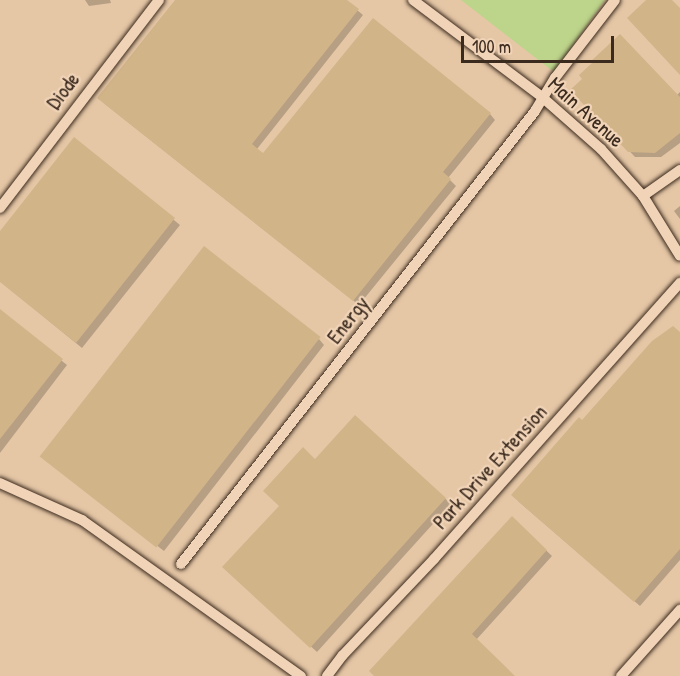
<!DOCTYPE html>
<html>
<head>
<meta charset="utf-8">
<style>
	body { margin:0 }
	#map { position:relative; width:680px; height:676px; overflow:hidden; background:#f1d4b7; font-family:"Patrick Hand",sans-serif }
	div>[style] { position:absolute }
	.built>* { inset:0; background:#e5c7a6; transform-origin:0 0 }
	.green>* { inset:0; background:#bdd48b }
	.shadow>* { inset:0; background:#0003 }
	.building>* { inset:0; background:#d2b489; transform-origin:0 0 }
	.roads { filter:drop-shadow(0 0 2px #3b2a1e) drop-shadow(0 0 2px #3b2a1e) }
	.minor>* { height:10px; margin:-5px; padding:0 5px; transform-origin:5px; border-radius:5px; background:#f1d4b7 }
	span { translate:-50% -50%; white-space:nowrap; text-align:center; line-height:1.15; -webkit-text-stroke:4.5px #f1d4b7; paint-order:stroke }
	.street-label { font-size:21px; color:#3b2a1e }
	.scale { position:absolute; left:461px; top:36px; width:153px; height:27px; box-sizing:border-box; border:3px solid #3b2a1e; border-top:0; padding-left:8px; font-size:18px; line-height:21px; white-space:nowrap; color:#3b2a1e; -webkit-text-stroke:4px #f1d4b7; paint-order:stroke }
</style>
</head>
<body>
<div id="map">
	<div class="built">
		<i style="left:0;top:0;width:680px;height:676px"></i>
	</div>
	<div class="green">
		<i style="clip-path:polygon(461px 0,605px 0,554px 72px)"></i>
	</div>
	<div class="shadow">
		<i style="clip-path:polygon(85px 0,110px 0,111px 3px,89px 6px)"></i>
		<i style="clip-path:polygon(177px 0,345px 0,363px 15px,257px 149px,264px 155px,490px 114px,495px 120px,448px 178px,456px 186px,359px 305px,105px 104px)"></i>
		<i style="clip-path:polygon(572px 90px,677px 95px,680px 92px,680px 143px,661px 157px,635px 157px)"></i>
		<i style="clip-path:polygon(75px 139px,180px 225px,82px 348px,0 281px,0 235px)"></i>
		<i style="clip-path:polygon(680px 206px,680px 219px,674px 211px)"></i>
		<i style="clip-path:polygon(0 311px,67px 365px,0 453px)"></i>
		<i style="clip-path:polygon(680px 334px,680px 560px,640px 606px,518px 501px,582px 422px)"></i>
		<i style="clip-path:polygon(319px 339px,324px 345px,164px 551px,47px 461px)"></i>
		<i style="clip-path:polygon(355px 417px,451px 504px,317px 652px,230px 573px,315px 461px)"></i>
		<i style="clip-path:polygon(512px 518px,552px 556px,476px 640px,513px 676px,376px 676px)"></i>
	</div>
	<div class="building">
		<i style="clip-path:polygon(175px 0,347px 0,359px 9px,252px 144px,263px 153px,373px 18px,491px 113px,443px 172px,451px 179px,353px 301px,97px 98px)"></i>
		<i style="clip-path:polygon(646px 0,672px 0,680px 8px,680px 75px,627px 18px)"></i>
		<i style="clip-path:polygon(620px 34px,680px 97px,680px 133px,655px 153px,628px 152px,570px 90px,582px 79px,579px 75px,592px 63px,590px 62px)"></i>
		<i style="clip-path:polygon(74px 137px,175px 218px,76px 343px,0 282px,0 231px)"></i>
		<i style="left:204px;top:246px;width:148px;height:267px;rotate:38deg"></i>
		<i style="clip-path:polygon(0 309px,63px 359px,0 439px)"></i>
		<i style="clip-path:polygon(673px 326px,680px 332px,680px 549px,634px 602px,511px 495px,579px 417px,582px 420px,652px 341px)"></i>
		<i style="clip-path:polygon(355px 415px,446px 498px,310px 648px,222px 567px,279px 506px,263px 491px,303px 447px,315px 459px)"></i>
		<i style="clip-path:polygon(512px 516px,547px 550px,472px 634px,515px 676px,374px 676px,369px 671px)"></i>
	</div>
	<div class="roads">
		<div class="minor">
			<i style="left:413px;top:0;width:161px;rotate:36.9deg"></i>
			<i style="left:542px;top:97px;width:79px;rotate:41.4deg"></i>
			<i style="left:601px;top:149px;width:63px;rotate:48.2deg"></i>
			<i style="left:643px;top:196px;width:70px;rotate:58.3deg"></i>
			<i style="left:643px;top:196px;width:45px;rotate:-35.1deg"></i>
			<i style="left:0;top:208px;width:262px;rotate:-52.6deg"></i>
			<i style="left:0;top:483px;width:90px;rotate:24.3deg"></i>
			<i style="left:82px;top:520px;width:269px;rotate:35.5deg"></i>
			<i style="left:181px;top:564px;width:575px;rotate:-51.99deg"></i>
			<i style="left:535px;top:111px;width:39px;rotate:-59deg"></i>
			<i style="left:555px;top:78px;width:98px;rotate:-52.4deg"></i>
			<i style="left:327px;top:676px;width:26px;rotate:-53deg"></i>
			<i style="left:343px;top:655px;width:132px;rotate:-46.5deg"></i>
			<i style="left:434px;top:559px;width:370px;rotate:-48.3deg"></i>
			<i style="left:621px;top:676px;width:89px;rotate:-48.2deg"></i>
		</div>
	</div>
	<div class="street-label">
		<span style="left:63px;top:91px;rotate:-53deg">Diode</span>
		<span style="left:586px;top:112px;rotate:42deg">Main Avenue</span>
		<span style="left:348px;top:320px;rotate:-52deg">Energy</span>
		<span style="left:490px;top:467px;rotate:-48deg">Park Drive Extension</span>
	</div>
	<div class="scale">100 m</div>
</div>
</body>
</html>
